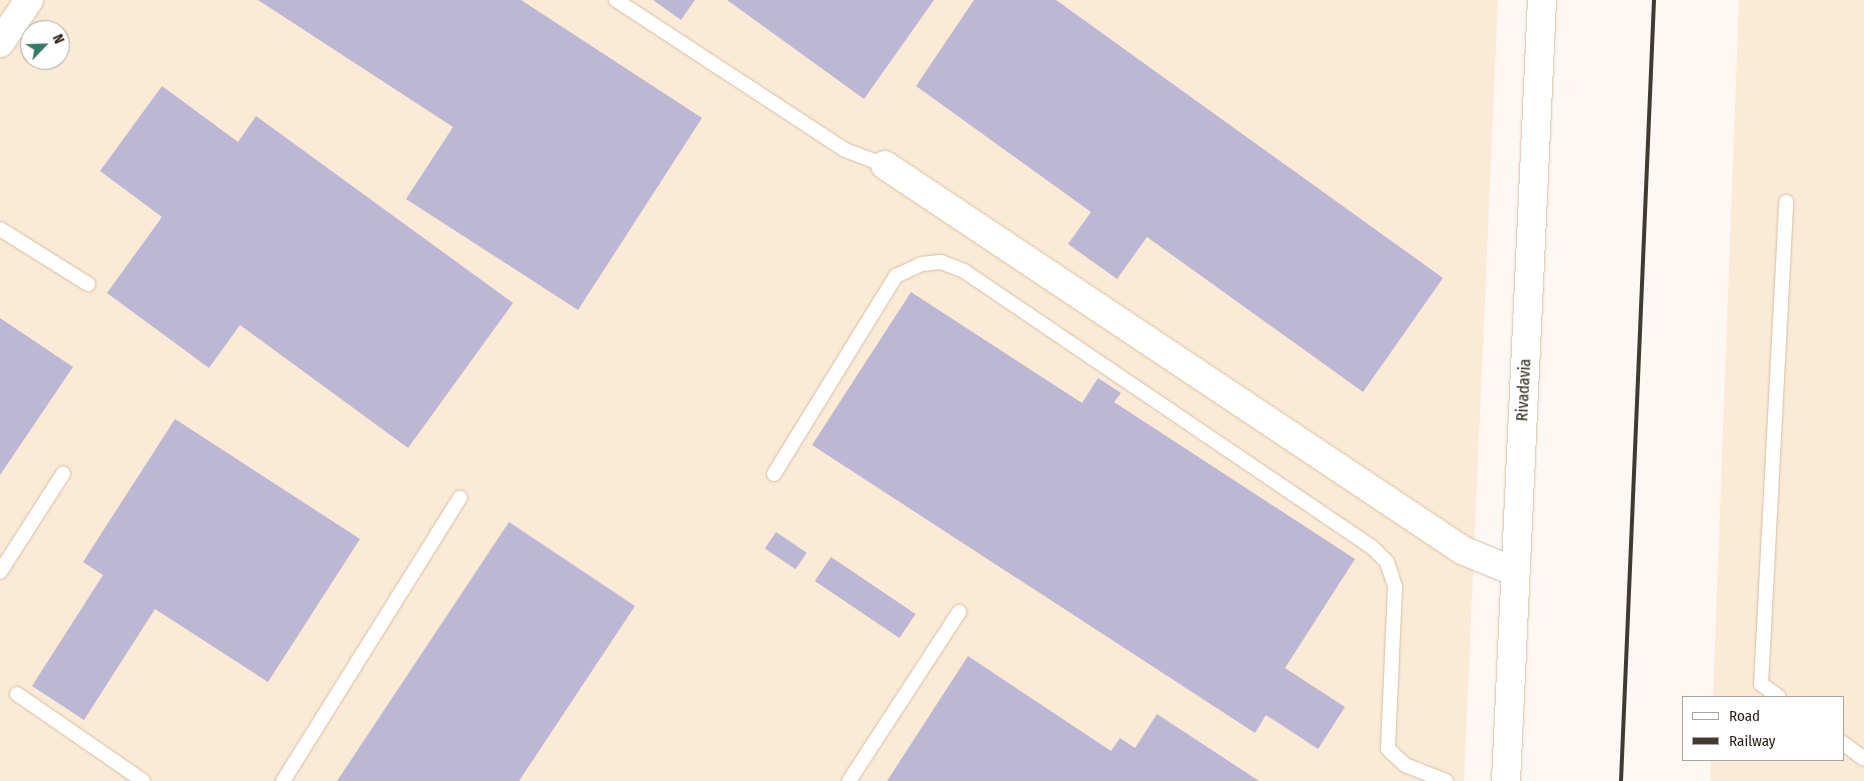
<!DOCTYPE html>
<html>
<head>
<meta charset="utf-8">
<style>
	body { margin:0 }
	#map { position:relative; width:1864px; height:781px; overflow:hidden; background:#fdf8f3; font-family:"Fira Sans Condensed",sans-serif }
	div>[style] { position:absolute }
	.built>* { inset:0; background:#fbead6 }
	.building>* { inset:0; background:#bdb7d6; transform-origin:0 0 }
	.roads { filter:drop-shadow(0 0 1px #d4bfa3) drop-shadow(0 0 1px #d4bfa3) }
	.lane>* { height:14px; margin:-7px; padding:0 7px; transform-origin:7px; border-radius:7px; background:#fff }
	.street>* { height:28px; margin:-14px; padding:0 14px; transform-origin:14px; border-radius:14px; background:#fff }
	.secondary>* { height:28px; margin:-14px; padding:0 14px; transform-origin:14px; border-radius:14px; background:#fff }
	.rail>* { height:4px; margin:-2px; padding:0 2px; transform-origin:2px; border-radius:2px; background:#423a30 }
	span { translate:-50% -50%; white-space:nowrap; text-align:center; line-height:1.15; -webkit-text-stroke:5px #fff; paint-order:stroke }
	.street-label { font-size:16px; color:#261e13 }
	.legend { position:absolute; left:1682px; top:696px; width:162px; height:65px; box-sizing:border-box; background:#fff; border:1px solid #a8a5a1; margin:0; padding:6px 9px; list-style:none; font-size:15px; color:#261e13 }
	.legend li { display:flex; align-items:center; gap:10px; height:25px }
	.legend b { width:25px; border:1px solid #a8a5a1 }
	.north { position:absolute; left:20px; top:20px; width:50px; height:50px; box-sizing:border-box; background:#fff; border:1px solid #a8a5a1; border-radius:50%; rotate:66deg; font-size:14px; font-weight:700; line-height:20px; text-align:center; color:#261e13 }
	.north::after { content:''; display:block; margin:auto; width:18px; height:22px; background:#387867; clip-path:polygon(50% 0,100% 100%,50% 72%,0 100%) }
</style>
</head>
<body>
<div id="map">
	<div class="built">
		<i style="clip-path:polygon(evenodd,0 0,1498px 0,1464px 781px,0 781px,0 0,30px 30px,60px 30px,60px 60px,30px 60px,30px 30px)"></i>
		<i style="clip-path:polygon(1739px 0,1864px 0,1864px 781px,1710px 781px,1711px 760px,1843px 760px,1843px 697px,1713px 697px)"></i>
	</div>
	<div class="building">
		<i style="clip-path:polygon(258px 0,521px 0,702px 118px,578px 310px,406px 199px,453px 127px)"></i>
		<i style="clip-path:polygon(653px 0,695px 0,681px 20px)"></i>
		<i style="clip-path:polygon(727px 0,934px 0,864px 99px)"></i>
		<i style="clip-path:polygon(974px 0,1056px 0,1443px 278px,1363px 392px,1147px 237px,1117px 279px,1068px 244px,1091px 212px,916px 86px)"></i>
		<i style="clip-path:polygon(162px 86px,238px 142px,256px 116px,513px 303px,408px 448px,240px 325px,209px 368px,107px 293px,162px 217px,100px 171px)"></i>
		<i style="clip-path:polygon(911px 292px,1082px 403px,1098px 378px,1121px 393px,1114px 402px,1355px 559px,1285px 668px,1345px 707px,1318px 749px,1266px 715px,1255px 733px,812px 445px)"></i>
		<i style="clip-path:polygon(0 318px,73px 367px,0 475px)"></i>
		<i style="clip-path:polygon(175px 419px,360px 539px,268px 682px,155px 609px,84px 720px,32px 686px,103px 575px,83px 562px)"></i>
		<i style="clip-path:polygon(509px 522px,635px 606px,519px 781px,337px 781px)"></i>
		<i style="left:776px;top:532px;width:37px;height:20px;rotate:34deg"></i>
		<i style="left:831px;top:557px;width:102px;height:29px;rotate:34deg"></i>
		<i style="clip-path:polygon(968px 656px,1111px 751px,1120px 738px,1135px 748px,1157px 714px,1259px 781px,887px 781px)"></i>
	</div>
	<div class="roads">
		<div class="lane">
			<i style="left:616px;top:0;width:274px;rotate:33.2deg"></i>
			<i style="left:845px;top:150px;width:43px;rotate:20.6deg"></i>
			<i style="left:0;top:229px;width:104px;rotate:32deg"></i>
			<i style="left:774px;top:474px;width:233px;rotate:-58.4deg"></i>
			<i style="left:896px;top:276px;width:29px;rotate:-25deg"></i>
			<i style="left:922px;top:264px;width:19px;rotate:-6deg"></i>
			<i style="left:941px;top:262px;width:25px;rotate:21deg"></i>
			<i style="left:964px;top:271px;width:493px;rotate:34.1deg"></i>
			<i style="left:1372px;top:547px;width:21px;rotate:45deg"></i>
			<i style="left:1387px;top:562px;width:26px;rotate:72deg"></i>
			<i style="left:1395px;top:587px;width:162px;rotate:92.5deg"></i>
			<i style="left:1388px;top:749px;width:23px;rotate:43deg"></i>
			<i style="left:1405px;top:765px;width:44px;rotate:21.3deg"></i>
			<i style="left:0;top:572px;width:117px;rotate:-57.3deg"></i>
			<i style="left:17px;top:694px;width:153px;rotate:34.6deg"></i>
			<i style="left:1779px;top:697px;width:22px;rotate:-144deg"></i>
			<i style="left:1761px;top:684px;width:483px;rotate:-87deg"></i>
			<i style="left:1843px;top:743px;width:26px;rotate:37deg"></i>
			<i style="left:283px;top:781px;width:334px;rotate:-58deg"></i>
			<i style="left:849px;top:781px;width:202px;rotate:-56.9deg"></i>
		</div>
		<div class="street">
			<i style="left:0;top:43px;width:52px;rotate:-56deg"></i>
			<i style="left:885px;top:165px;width:694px;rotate:33.71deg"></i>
			<i style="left:1462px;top:550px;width:57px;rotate:22.5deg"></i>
		</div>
		<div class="secondary">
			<i style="left:1506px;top:781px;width:782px;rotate:-87.36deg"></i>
		</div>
	</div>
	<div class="rail">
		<i style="left:1621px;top:781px;width:782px;rotate:-87.58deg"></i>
	</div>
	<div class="street-label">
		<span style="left:1524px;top:390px;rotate:-87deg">Rivadavia</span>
	</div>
	<ul class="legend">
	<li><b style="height:6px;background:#fff"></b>Road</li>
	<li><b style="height:6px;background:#423a30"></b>Railway</li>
	</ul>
	<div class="north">N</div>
</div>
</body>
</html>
